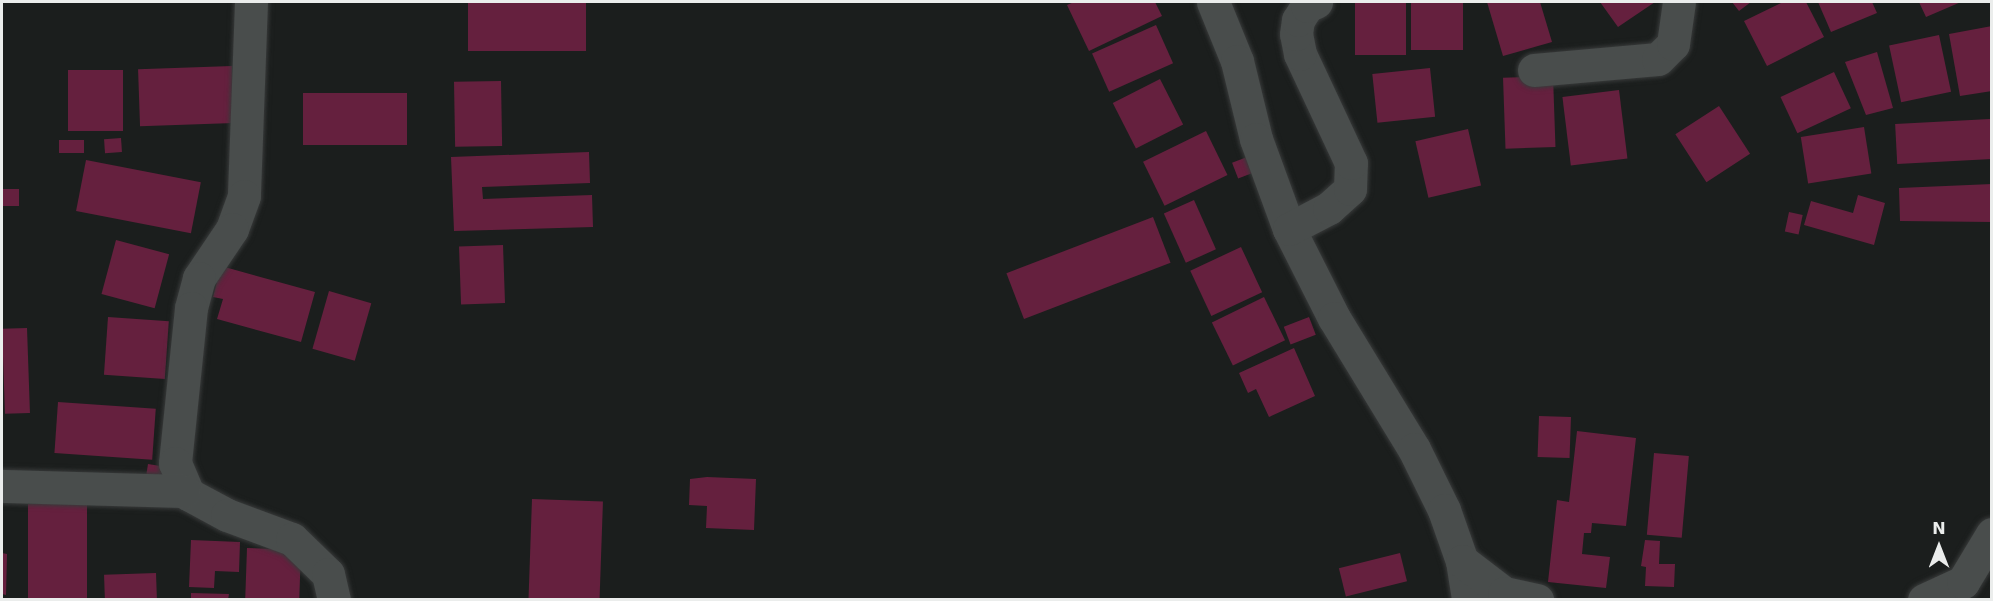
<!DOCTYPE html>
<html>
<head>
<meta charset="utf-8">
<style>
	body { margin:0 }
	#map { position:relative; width:1993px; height:601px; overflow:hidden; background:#1b1e1d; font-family:"DejaVu Sans",sans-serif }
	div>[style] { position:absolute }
	.building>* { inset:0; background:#65203e; transform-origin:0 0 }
	.roads { filter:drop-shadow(0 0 2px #383a3a) drop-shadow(0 0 2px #383a3a) }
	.minor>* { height:33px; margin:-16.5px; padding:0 16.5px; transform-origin:16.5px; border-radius:16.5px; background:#494d4c }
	span { translate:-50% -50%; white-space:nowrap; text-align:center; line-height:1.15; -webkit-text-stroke:6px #1b1e1d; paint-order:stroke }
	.frame { position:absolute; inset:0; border:3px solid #ebedec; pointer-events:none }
	.north { position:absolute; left:1909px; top:517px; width:60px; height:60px; -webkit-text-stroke:4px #1b1e1d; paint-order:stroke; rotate:0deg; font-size:16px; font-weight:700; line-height:24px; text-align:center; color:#ebedec }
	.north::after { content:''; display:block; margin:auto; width:21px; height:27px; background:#ebedec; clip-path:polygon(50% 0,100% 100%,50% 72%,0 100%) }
</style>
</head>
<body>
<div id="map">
	<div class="building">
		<i style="left:468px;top:2px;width:118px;height:49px"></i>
		<i style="clip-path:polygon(1074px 2px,1155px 2px,1162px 16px,1089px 51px,1067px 5px)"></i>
		<i style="left:1355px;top:2px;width:51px;height:53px"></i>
		<i style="left:1411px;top:2px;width:52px;height:48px"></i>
		<i style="clip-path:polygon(1487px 2px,1540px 2px,1552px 42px,1503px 56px)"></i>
		<i style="clip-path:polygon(1600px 2px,1655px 2px,1618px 27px)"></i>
		<i style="clip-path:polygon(1732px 2px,1751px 2px,1739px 11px)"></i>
		<i style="clip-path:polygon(1783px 2px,1806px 2px,1824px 37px,1767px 66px,1744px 21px)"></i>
		<i style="clip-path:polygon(1818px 2px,1872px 2px,1877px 13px,1831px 32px)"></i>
		<i style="clip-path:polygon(1919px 2px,1961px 2px,1926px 17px)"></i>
		<i style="left:1156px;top:25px;width:42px;height:70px;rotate:66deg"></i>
		<i style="clip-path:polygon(1992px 26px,1992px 91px,1960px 96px,1949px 34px)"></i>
		<i style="left:1939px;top:35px;width:58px;height:51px;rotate:78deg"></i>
		<i style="clip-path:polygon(1877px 52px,1893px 108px,1866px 115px,1845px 62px)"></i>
		<i style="left:232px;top:66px;width:57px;height:94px;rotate:88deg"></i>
		<i style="left:1430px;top:68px;width:49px;height:58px;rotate:84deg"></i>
		<i style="left:68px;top:70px;width:55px;height:61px"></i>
		<i style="left:1834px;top:72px;width:40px;height:59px;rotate:65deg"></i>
		<i style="left:1553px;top:76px;width:71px;height:50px;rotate:88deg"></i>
		<i style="left:1160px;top:79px;width:51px;height:53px;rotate:63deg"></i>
		<i style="left:501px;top:81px;width:65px;height:47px;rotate:89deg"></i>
		<i style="left:1619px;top:90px;width:69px;height:57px;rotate:83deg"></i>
		<i style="left:303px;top:93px;width:104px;height:52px"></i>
		<i style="left:1719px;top:106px;width:57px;height:52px;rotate:57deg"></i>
		<i style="left:1990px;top:119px;width:40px;height:95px;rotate:87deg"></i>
		<i style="left:1864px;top:127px;width:47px;height:64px;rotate:81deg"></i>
		<i style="left:1468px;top:129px;width:58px;height:54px;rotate:77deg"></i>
		<i style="left:1206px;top:131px;width:49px;height:70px;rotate:64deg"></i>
		<i style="left:121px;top:138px;width:14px;height:17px;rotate:86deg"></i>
		<i style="left:59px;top:140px;width:25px;height:13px"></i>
		<i style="clip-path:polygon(589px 152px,590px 183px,482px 187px,483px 199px,592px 195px,593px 227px,454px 231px,451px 157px)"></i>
		<i style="left:1247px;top:157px;width:17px;height:16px;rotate:69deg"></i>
		<i style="left:86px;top:160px;width:117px;height:52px;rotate:11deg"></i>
		<i style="clip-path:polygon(1992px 184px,1992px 222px,1900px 221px,1899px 188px)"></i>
		<i style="left:2px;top:189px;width:17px;height:17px"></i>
		<i style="clip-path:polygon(1858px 195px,1885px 203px,1874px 245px,1804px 225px,1811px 201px,1853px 213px)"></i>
		<i style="left:1194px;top:200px;width:54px;height:33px;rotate:66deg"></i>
		<i style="left:1789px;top:212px;width:14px;height:20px;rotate:12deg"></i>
		<i style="left:1153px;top:217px;width:49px;height:157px;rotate:69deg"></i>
		<i style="left:116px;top:240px;width:55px;height:56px;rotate:15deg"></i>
		<i style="left:503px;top:245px;width:58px;height:44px;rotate:88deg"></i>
		<i style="left:1241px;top:247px;width:50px;height:56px;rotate:65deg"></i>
		<i style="clip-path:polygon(221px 266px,315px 292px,301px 342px,217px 319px,223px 299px,213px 297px)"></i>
		<i style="left:329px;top:291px;width:44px;height:60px;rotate:16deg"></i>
		<i style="left:1264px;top:297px;width:48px;height:58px;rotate:64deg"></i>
		<i style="left:108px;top:317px;width:61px;height:58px;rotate:4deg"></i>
		<i style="left:1309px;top:317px;width:19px;height:27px;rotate:69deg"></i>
		<i style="left:27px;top:328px;width:85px;height:25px;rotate:88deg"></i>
		<i style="clip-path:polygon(1294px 348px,1315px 396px,1269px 417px,1256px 389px,1248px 393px,1239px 373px)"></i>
		<i style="left:58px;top:402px;width:98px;height:51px;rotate:4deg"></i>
		<i style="left:1539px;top:416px;width:32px;height:41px;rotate:2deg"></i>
		<i style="clip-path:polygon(1577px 431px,1636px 438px,1626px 526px,1592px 523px,1591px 533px,1584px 533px,1582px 554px,1610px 557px,1606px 588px,1548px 582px,1557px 500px,1569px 502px)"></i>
		<i style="left:1654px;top:453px;width:35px;height:82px;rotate:5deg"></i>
		<i style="left:148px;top:464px;width:20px;height:12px;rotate:9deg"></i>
		<i style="clip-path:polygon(707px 477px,756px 479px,754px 530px,706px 528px,707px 506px,689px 505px,690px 479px)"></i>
		<i style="left:532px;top:499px;width:71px;height:101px;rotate:2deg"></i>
		<i style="left:28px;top:504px;width:59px;height:96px"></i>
		<i style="clip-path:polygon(191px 540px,240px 542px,239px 572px,215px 571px,214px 588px,189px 587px)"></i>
		<i style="clip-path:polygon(1645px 540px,1660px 541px,1659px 564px,1675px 564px,1674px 587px,1645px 586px,1646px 567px,1641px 566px)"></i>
		<i style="left:247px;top:548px;width:54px;height:52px;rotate:2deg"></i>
		<i style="clip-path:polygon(2px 553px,7px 554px,6px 595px,2px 594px)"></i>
		<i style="left:1400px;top:553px;width:29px;height:63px;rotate:76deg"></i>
		<i style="left:156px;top:573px;width:27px;height:52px;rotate:88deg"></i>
		<i style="clip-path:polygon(191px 593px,229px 594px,228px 600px,191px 600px)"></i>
	</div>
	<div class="roads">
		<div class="minor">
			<i style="left:251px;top:2px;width:194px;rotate:92.1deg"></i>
			<i style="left:244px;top:196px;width:35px;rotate:110deg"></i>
			<i style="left:232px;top:229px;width:59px;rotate:124deg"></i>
			<i style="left:199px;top:278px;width:31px;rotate:105deg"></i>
			<i style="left:191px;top:308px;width:156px;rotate:95.9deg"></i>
			<i style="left:175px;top:463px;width:34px;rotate:67deg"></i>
			<i style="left:188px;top:494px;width:44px;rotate:28.3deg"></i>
			<i style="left:227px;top:515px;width:69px;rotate:20.3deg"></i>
			<i style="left:292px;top:539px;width:50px;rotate:44.2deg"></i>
			<i style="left:328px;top:574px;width:27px;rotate:77deg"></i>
			<i style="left:1213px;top:2px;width:64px;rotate:67.9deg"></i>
			<i style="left:1237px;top:61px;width:80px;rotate:76.3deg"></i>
			<i style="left:1256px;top:139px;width:96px;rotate:69.9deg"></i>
			<i style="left:1289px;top:229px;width:100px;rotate:63.2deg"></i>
			<i style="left:1334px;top:318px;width:153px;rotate:58.6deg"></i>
			<i style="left:1414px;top:449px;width:68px;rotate:63.8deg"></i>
			<i style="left:1444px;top:510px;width:54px;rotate:70.6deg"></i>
			<i style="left:1462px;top:561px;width:39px;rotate:81deg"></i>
			<i style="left:1534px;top:70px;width:124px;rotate:-5.1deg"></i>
			<i style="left:1658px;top:59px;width:21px;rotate:-45deg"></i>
			<i style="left:1673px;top:44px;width:42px;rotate:-81.9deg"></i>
			<i style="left:1289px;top:229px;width:45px;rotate:-27.7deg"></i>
			<i style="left:1329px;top:208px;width:28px;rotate:-42deg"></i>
			<i style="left:1350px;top:189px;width:26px;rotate:-88deg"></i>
			<i style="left:1351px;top:163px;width:120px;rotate:-115.1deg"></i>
			<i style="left:1300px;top:54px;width:20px;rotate:-101deg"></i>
			<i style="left:1296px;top:34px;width:14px;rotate:-82deg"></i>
			<i style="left:1298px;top:20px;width:17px;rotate:-57deg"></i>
			<i style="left:1307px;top:6px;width:10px;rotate:-24deg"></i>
			<i style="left:2px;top:486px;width:182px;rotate:1.6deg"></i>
			<i style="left:1462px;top:561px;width:53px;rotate:37.3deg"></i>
			<i style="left:1504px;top:593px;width:34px;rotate:12deg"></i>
			<i style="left:1924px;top:600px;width:43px;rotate:-24.8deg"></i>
			<i style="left:1963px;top:582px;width:56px;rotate:-58.9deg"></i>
		</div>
	</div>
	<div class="frame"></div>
	<div class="north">N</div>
</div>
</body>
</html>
